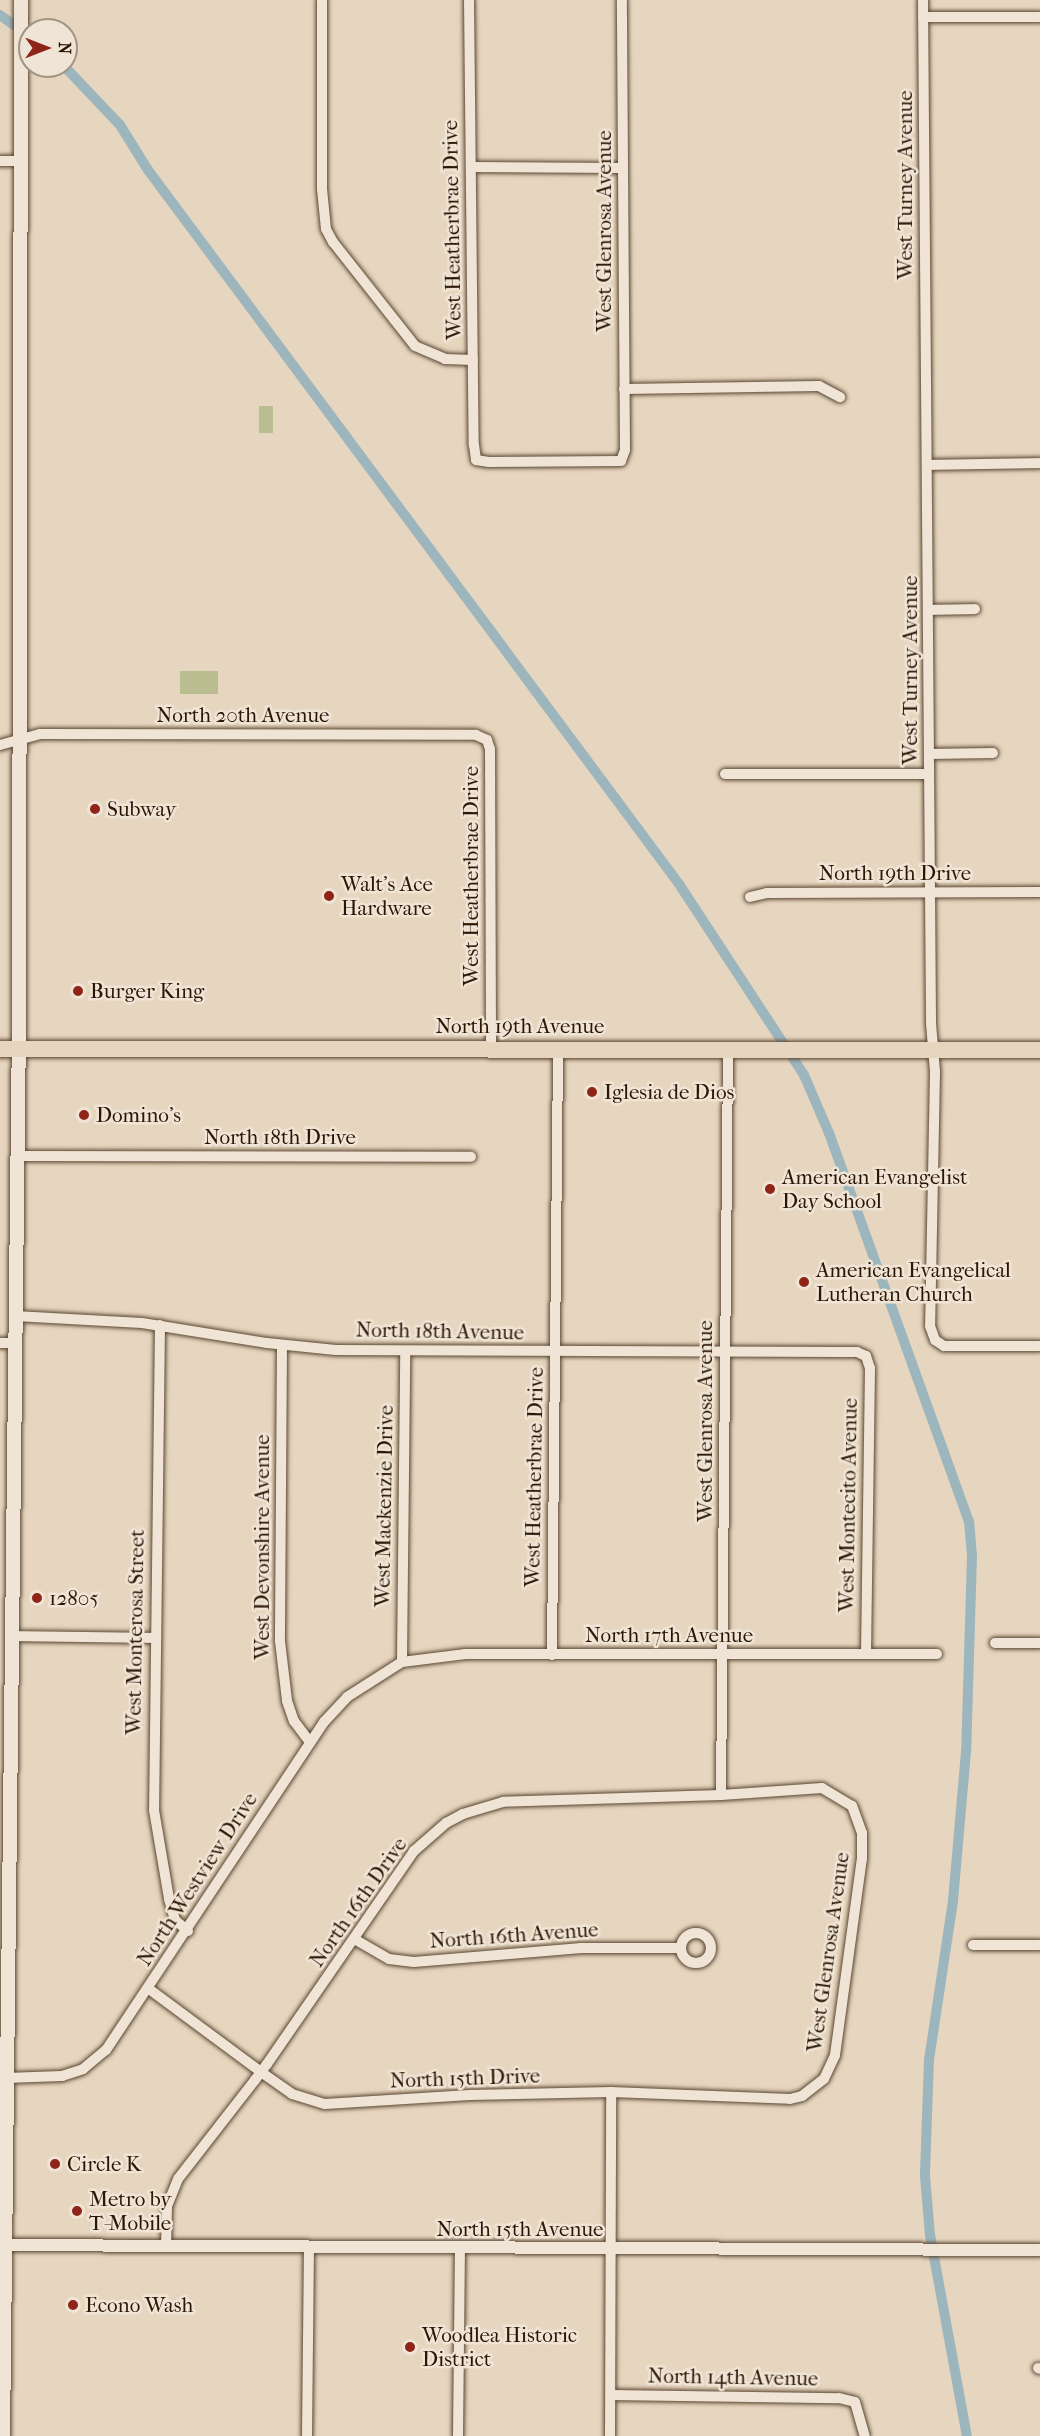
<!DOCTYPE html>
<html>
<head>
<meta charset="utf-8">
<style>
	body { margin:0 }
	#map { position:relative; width:1040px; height:2436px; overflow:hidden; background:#e7d6bf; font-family:"IM FELL French Canon",serif }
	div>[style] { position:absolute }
	.green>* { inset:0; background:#b9bd8f; transform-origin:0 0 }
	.canal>* { height:10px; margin:-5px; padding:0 5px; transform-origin:5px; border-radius:5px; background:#9db6be }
	.roads { filter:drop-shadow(0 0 2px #5a4631) drop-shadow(0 0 2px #5a4631) }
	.minor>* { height:10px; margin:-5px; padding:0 5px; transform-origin:5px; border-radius:5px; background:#efe4d5 }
	.minor>.ring { margin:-5px; padding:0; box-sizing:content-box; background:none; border:10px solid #efe4d5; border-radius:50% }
	.tertiary>* { height:12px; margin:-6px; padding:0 6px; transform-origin:6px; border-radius:6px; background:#efe4d5 }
	.secondary>* { height:14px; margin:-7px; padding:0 7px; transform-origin:7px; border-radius:7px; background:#efe4d5 }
	.primary>* { height:16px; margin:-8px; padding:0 8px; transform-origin:8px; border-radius:8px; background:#e7d6bf }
	.dots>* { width:16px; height:16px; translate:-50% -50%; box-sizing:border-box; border:3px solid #efe4d5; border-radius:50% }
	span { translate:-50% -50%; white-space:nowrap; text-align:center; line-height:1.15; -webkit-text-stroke:5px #efe4d5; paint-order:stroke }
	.street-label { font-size:21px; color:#2b1602 }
	.poi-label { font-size:21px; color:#2b1602 }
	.left { translate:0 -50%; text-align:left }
	.north { position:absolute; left:18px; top:18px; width:60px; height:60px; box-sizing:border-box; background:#efe4d5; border:2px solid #a19281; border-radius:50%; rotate:90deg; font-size:16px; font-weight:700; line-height:24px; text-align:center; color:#2b1602 }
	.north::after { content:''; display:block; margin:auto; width:21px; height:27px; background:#8f2418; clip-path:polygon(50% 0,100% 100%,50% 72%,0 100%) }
</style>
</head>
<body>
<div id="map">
	<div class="green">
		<i style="left:259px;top:406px;width:14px;height:27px"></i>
		<i style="left:180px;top:671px;width:38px;height:23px"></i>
	</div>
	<div class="canal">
		<i style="left:0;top:15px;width:37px;rotate:36deg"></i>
		<i style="left:64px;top:66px;width:81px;rotate:46.5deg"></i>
		<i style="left:120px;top:125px;width:53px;rotate:58.1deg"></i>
		<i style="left:148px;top:170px;width:890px;rotate:53.36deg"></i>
		<i style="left:679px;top:884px;width:228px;rotate:56.8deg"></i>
		<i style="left:804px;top:1075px;width:63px;rotate:66.7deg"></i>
		<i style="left:829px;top:1133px;width:412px;rotate:70.2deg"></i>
		<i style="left:969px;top:1521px;width:34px;rotate:85deg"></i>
		<i style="left:972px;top:1555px;width:197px;rotate:91.7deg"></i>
		<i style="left:966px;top:1752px;width:150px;rotate:95deg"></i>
		<i style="left:953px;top:1901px;width:160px;rotate:98.6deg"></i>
		<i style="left:929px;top:2059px;width:117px;rotate:92deg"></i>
		<i style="left:925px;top:2176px;width:59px;rotate:85.2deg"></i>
		<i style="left:930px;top:2235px;width:204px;rotate:79.6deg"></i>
	</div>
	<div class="roads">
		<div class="minor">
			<i style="left:322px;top:0;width:189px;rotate:90deg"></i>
			<i style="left:322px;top:189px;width:40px;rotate:84.3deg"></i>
			<i style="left:326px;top:229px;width:15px;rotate:62deg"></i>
			<i style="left:333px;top:242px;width:132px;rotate:51.7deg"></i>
			<i style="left:415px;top:346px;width:33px;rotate:23deg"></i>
			<i style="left:445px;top:359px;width:28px;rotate:2deg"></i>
			<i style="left:469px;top:0;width:445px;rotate:89.4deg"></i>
			<i style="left:474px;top:445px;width:15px;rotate:82deg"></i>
			<i style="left:476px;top:460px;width:13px;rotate:9deg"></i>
			<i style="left:489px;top:462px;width:132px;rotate:-0.4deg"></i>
			<i style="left:621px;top:461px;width:12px;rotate:-70deg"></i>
			<i style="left:625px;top:450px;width:450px;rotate:-90.4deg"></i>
			<i style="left:923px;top:0;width:1023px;rotate:89.55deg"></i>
			<i style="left:931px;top:1023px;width:49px;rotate:85.3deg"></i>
			<i style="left:935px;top:1072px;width:254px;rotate:91.1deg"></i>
			<i style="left:930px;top:1326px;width:15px;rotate:70deg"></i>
			<i style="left:935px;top:1340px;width:11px;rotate:34deg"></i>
			<i style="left:944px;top:1346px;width:96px"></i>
			<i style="left:923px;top:17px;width:117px"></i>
			<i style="left:0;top:161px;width:20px"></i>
			<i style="left:471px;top:167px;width:152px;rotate:0.4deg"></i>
			<i style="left:624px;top:389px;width:195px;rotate:-0.9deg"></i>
			<i style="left:819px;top:386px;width:24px;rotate:28deg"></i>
			<i style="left:927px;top:465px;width:113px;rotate:-1deg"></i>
			<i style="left:929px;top:610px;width:46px;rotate:-1.2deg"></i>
			<i style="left:0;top:745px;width:41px;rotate:-15.4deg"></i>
			<i style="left:40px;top:734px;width:436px;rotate:0.1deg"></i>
			<i style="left:476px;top:735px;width:12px;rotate:24deg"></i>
			<i style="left:487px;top:740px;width:9px;rotate:72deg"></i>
			<i style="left:490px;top:749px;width:300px;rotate:89.8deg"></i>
			<i style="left:929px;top:754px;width:64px;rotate:-0.9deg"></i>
			<i style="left:725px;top:774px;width:204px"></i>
			<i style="left:750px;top:897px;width:17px;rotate:-13deg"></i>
			<i style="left:767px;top:893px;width:273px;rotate:-0.2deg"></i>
			<i style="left:16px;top:1156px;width:455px;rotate:0.1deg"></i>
			<i style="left:15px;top:1316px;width:127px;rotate:3.2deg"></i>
			<i style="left:142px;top:1323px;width:127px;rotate:9.1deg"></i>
			<i style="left:267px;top:1343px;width:69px;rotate:5.8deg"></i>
			<i style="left:336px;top:1350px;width:521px;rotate:0.22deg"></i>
			<i style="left:857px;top:1352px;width:10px;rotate:24deg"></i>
			<i style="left:866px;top:1356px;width:13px;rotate:72deg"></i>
			<i style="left:870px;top:1368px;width:286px;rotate:90.8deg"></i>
			<i style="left:160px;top:1325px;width:485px;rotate:90.7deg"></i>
			<i style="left:154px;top:1810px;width:90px;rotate:80.4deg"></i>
			<i style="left:169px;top:1899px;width:22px;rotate:74deg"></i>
			<i style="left:175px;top:1920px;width:17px;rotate:40deg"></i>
			<i style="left:0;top:1343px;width:14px"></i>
			<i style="left:282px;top:1345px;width:296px;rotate:90.4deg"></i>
			<i style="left:280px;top:1641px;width:60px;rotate:83.3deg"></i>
			<i style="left:287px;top:1701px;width:21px;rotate:71deg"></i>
			<i style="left:294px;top:1721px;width:26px;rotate:53deg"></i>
			<i style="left:11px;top:1636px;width:144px;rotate:0.8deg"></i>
			<i style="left:995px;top:1643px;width:45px"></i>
			<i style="left:552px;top:1655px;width:606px;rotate:-89.43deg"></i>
			<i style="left:402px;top:1662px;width:311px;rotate:-89.4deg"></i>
			<i style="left:721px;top:1795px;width:748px;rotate:-89.46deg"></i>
			<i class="ring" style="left:681px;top:1933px;width:20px;height:20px"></i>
			<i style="left:356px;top:1940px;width:38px;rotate:30deg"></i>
			<i style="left:389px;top:1959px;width:25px;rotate:7deg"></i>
			<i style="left:414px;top:1962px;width:168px;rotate:-4.8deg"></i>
			<i style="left:581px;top:1948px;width:100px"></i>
			<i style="left:973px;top:1945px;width:67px"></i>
			<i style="left:149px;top:1989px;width:139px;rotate:36.5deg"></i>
			<i style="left:261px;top:2072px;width:38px;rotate:35deg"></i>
			<i style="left:292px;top:2094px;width:34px;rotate:17deg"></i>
			<i style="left:325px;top:2104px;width:145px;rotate:-3.6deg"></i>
			<i style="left:470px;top:2095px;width:141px;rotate:-1.2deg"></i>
			<i style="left:611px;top:2092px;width:179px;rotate:2.2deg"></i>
			<i style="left:790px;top:2099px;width:12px;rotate:-14deg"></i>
			<i style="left:802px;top:2096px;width:28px;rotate:-38deg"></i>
			<i style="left:824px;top:2079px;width:26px;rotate:-65deg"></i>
			<i style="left:835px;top:2055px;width:198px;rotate:-82.2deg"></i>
			<i style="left:862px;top:1859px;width:26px;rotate:-90deg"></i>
			<i style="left:862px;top:1833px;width:29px;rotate:-110deg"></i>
			<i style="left:852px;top:1806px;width:35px;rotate:-149deg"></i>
			<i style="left:822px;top:1788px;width:101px;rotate:176deg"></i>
			<i style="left:721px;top:1795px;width:218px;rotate:178.2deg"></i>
			<i style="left:503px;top:1802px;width:42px;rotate:163.3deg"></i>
			<i style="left:463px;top:1814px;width:19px;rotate:152deg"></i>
			<i style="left:446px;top:1823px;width:43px;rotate:138.8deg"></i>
			<i style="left:414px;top:1851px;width:259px;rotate:124.6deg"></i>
			<i style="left:267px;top:2064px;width:20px;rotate:127deg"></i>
			<i style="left:255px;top:2080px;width:125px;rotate:127.9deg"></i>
			<i style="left:178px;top:2179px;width:29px;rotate:112deg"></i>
			<i style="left:167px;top:2206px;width:40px;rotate:91.4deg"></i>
			<i style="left:6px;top:2078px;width:56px;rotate:-2deg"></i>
			<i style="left:62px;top:2076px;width:22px;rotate:-18deg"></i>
			<i style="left:83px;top:2069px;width:30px;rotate:-40deg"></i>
			<i style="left:106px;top:2050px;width:394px;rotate:-56.4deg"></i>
			<i style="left:324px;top:1722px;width:34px;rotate:-47deg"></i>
			<i style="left:347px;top:1697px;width:65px;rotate:-32.5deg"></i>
			<i style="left:402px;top:1662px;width:64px;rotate:-7.2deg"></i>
			<i style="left:465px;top:1654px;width:472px"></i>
			<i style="left:1038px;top:2368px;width:2px;rotate:27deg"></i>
			<i style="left:611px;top:2395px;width:228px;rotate:0.8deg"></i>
			<i style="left:839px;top:2398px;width:16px;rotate:14deg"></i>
			<i style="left:855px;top:2402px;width:35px;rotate:74deg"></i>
			<i style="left:307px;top:2436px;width:188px;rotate:-89.4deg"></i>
			<i style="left:458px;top:2436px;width:187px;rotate:-89.4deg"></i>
			<i style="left:610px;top:2436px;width:344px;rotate:-89.8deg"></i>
		</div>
		<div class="tertiary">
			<i style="left:0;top:2245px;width:1040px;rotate:0.28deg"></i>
		</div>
		<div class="secondary">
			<i style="left:3px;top:2436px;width:1410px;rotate:-89.35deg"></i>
			<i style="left:19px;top:1026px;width:1026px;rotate:-89.89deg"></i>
		</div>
		<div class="primary">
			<i style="left:0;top:1049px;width:1040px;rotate:0.06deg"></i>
		</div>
	</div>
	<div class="dots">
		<i style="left:95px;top:809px;background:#8f2418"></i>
		<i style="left:329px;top:896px;background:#8f2418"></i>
		<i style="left:78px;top:991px;background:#8f2418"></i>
		<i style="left:592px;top:1092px;background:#8f2418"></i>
		<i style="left:84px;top:1115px;background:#8f2418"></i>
		<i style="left:770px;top:1189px;background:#8f2418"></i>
		<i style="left:804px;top:1282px;background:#8f2418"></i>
		<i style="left:37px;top:1598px;background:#8f2418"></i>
		<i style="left:55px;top:2164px;background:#8f2418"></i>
		<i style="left:77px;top:2211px;background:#8f2418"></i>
		<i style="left:73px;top:2305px;background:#8f2418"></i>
		<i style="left:410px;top:2347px;background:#8f2418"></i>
	</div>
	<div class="street-label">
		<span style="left:905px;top:185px;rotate:-90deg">West Turney Avenue</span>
		<span style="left:452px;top:230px;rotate:-91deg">West Heatherbrae Drive</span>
		<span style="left:604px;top:231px;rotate:-90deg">West Glenrosa Avenue</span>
		<span style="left:910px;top:670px;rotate:-90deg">West Turney Avenue</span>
		<span style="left:243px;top:715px">North 20th Avenue</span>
		<span style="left:895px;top:873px">North 19th Drive</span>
		<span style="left:471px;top:876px;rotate:-90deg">West Heatherbrae Drive</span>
		<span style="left:520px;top:1026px">North 19th Avenue</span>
		<span style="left:280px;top:1137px">North 18th Drive</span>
		<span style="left:440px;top:1331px;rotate:1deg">North 18th Avenue</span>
		<span style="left:705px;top:1421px;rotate:-90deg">West Glenrosa Avenue</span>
		<span style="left:534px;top:1477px;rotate:-89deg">West Heatherbrae Drive</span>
		<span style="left:848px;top:1505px;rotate:-89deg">West Montecito Avenue</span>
		<span style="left:384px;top:1506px;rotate:-89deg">West Mackenzie Drive</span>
		<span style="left:262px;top:1547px;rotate:-90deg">West Devonshire Avenue</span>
		<span style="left:135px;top:1632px;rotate:-89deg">West Monterosa Street</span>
		<span style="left:669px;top:1635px">North 17th Avenue</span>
		<span style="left:197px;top:1879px;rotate:-57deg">North Westview Drive</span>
		<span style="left:358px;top:1902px;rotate:-55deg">North 16th Drive</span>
		<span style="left:514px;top:1935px;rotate:-4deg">North 16th Avenue</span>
		<span style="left:828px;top:1952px;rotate:-82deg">West Glenrosa Avenue</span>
		<span style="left:465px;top:2078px;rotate:-2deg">North 15th Drive</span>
		<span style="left:520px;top:2229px">North 15th Avenue</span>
		<span style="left:733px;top:2377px;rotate:1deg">North 14th Avenue</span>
	</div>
	<div class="poi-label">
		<span class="left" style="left:107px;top:809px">Subway</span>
		<span class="left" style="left:341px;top:896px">Walt's Ace<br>Hardware</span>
		<span class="left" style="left:90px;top:991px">Burger King</span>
		<span class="left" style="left:604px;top:1092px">Iglesia de Dios</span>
		<span class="left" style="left:96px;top:1115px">Domino's</span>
		<span class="left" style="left:782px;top:1189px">American Evangelist<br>Day School</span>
		<span class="left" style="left:816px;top:1282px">American Evangelical<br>Lutheran Church</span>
		<span class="left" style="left:49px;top:1598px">12805</span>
		<span class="left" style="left:67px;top:2164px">Circle K</span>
		<span class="left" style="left:89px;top:2211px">Metro by<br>T-Mobile</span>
		<span class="left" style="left:85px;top:2305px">Econo Wash</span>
		<span class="left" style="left:422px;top:2347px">Woodlea Historic<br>District</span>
	</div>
	<div class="north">N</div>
</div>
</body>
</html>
